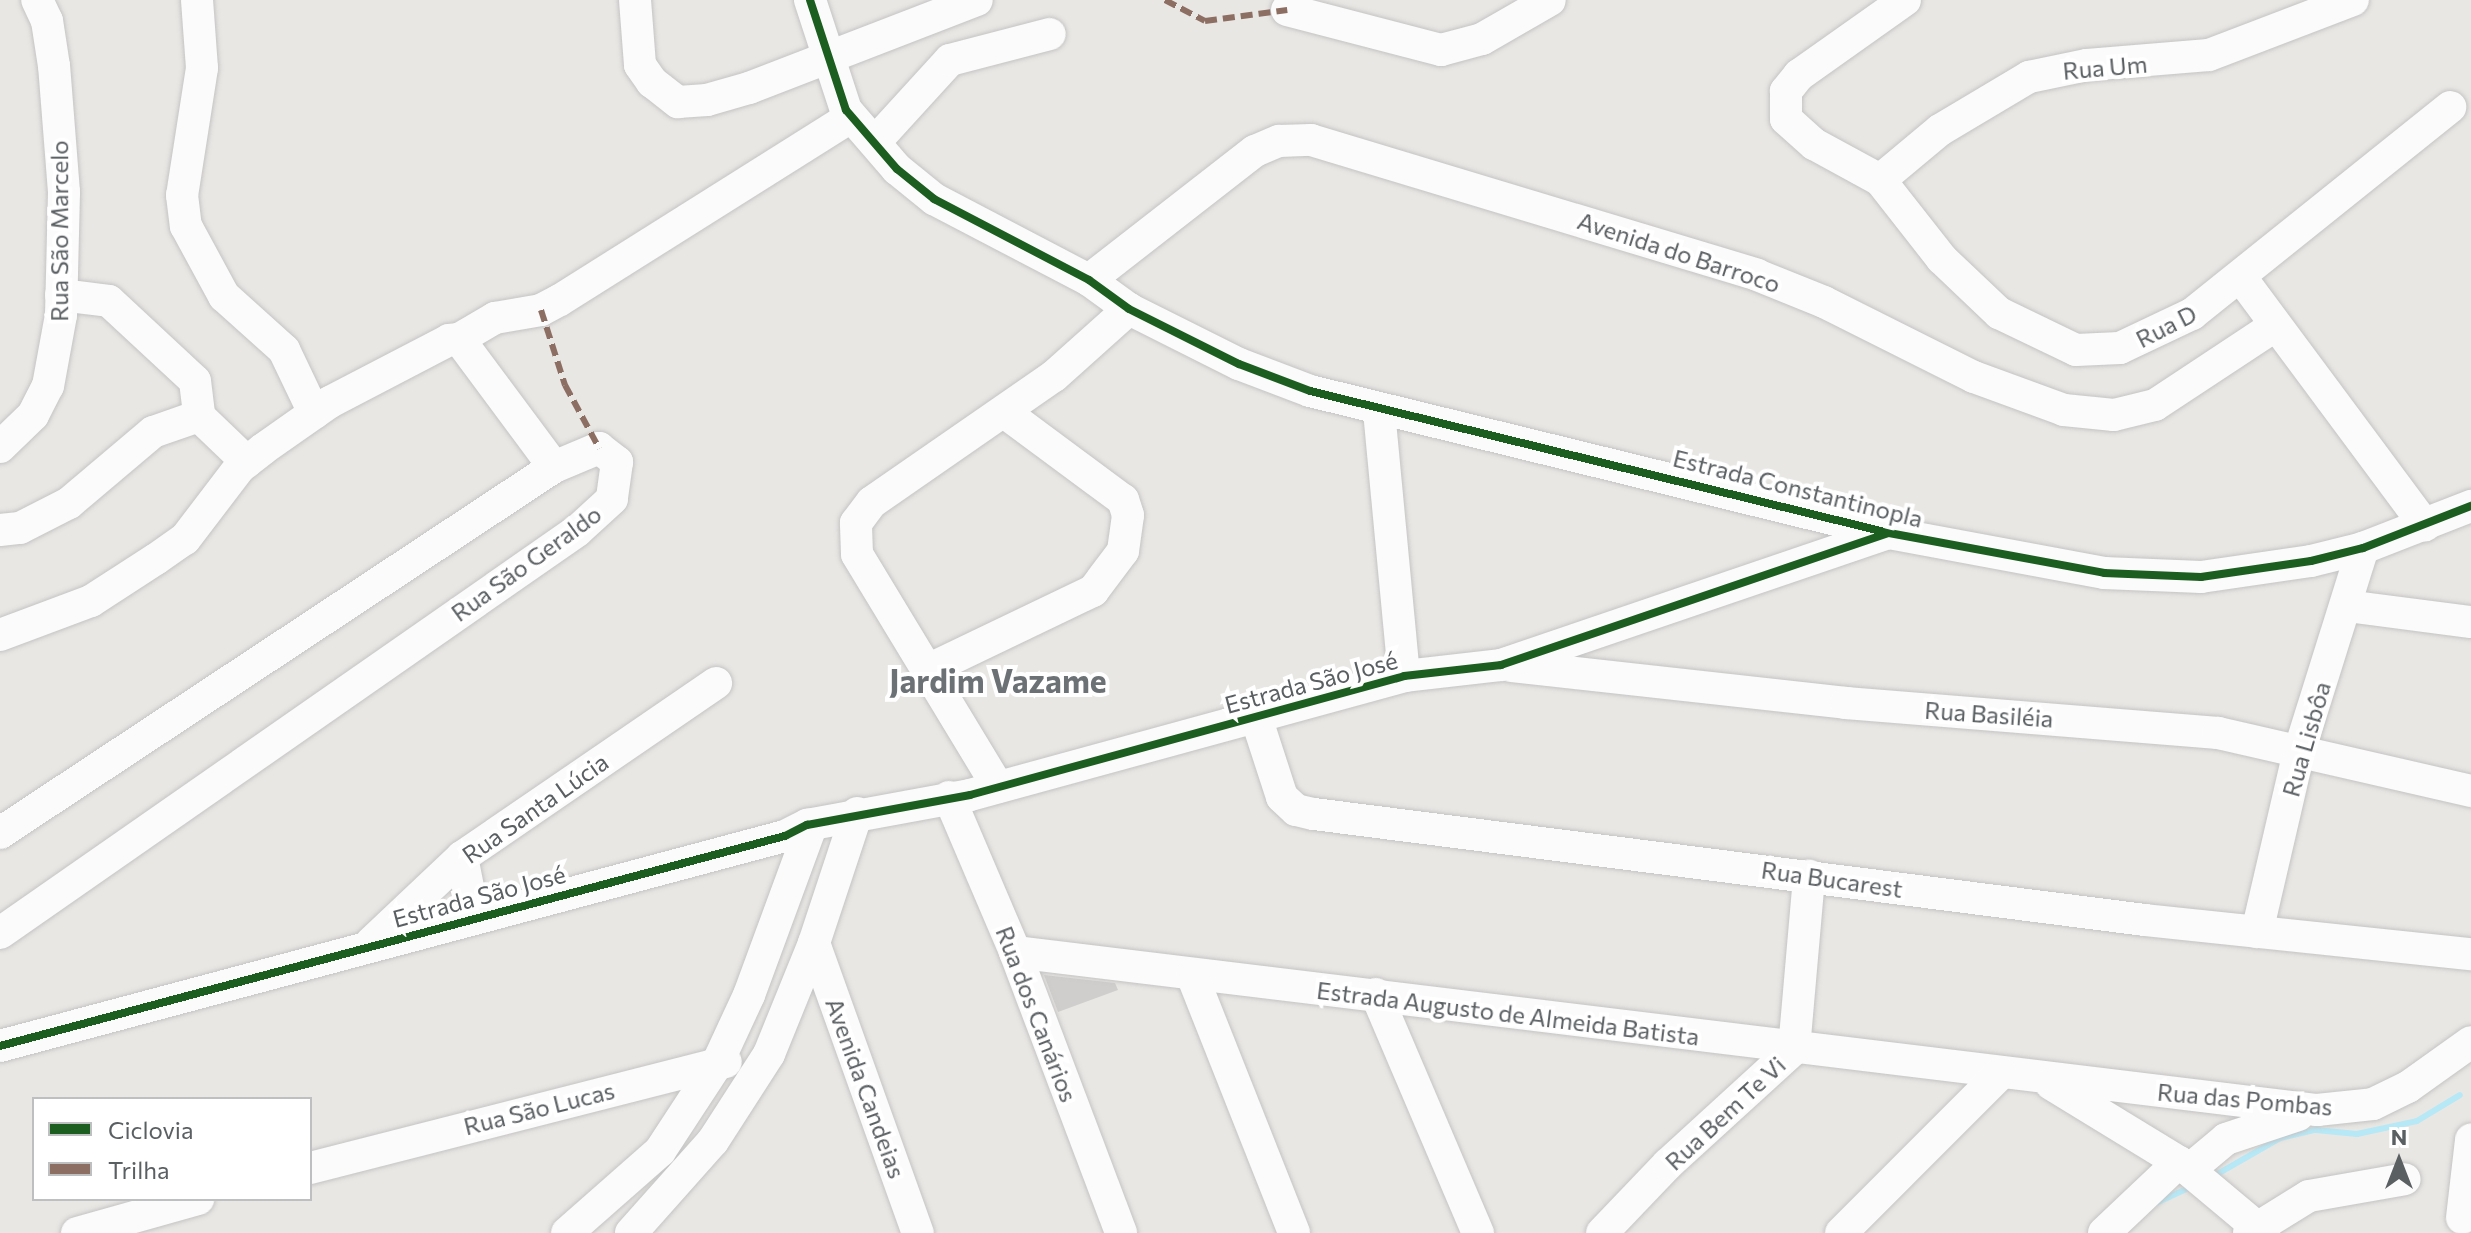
<!DOCTYPE html>
<html>
<head>
<meta charset="utf-8">
<style>
	body { margin:0 }
	#map { position:relative; width:2471px; height:1233px; overflow:hidden; background:#e9e7e4; font-family:Commissioner,sans-serif }
	div>[style] { position:absolute }
	.stream>* { height:6px; margin:-3px; padding:0 3px; transform-origin:3px; border-radius:3px; background:#b6e8f6 }
	.building>* { inset:0; background:#d0cecd }
	.roads { filter:drop-shadow(0 0 2px #c4c4c4) drop-shadow(0 0 2px #c4c4c4) }
	.minor>* { height:32px; margin:-16px; padding:0 16px; transform-origin:16px; border-radius:16px; background:#fcfbfb }
	.quiet>* { height:6px; margin-top:-3px; transform-origin:0; background:repeating-linear-gradient(90deg,#8d6e63 0 12px,transparent 0 18px) }
	.cycleway>* { height:8px; margin:-4px; padding:0 4px; transform-origin:4px; border-radius:4px; background:#1b5e20 }
	span { translate:-50% -50%; white-space:nowrap; text-align:center; line-height:1.15; -webkit-text-stroke:8px #fff; paint-order:stroke }
	.street-label { font-size:24px; color:#5a5f62 }
	.district-label { font-size:32px; color:#6b7174; font-weight:700 }
	.legend { position:absolute; left:32px; top:1097px; width:280px; height:104px; box-sizing:border-box; background:#fff; border:2px solid #bdbfc0; margin:0; padding:10px 14px; list-style:none; font-size:24px; color:#5a5f62 }
	.legend li { display:flex; align-items:center; gap:16px; height:40px }
	.legend b { width:40px; border:2px solid #bdbfc0 }
	.north { position:absolute; left:2359px; top:1121px; width:80px; height:80px; -webkit-text-stroke:6px #fff; paint-order:stroke; rotate:0deg; font-size:22px; font-weight:700; line-height:32px; text-align:center; color:#5a5f62 }
	.north::after { content:''; display:block; margin:auto; width:28px; height:36px; background:#5a5f62; clip-path:polygon(50% 0,100% 100%,50% 72%,0 100%) }
</style>
</head>
<body>
<div id="map">
	<div class="stream">
		<i style="left:2214px;top:1176px;width:76px;rotate:-29.9deg"></i>
		<i style="left:2280px;top:1138px;width:37px;rotate:-13deg"></i>
		<i style="left:2316px;top:1130px;width:41px;rotate:5.6deg"></i>
		<i style="left:2357px;top:1134px;width:61px;rotate:-12.2deg"></i>
		<i style="left:2417px;top:1121px;width:50px;rotate:-31.2deg"></i>
		<i style="left:2156px;top:1203px;width:41px;rotate:-24.7deg"></i>
	</div>
	<div class="building">
		<i style="clip-path:polygon(1044px 975px,1115px 983px,1118px 990px,1058px 1012px)"></i>
	</div>
	<div class="roads">
		<div class="minor">
			<i style="left:197px;top:0;width:68px;rotate:85.8deg"></i>
			<i style="left:202px;top:68px;width:129px;rotate:98.9deg"></i>
			<i style="left:182px;top:195px;width:31px;rotate:83deg"></i>
			<i style="left:186px;top:226px;width:80px;rotate:61.5deg"></i>
			<i style="left:224px;top:296px;width:81px;rotate:42deg"></i>
			<i style="left:284px;top:350px;width:70px;rotate:64.5deg"></i>
			<i style="left:635px;top:0;width:65px;rotate:85.6deg"></i>
			<i style="left:640px;top:65px;width:21px;rotate:55deg"></i>
			<i style="left:652px;top:82px;width:33px;rotate:38deg"></i>
			<i style="left:678px;top:102px;width:29px;rotate:-4deg"></i>
			<i style="left:707px;top:100px;width:44px;rotate:-15.9deg"></i>
			<i style="left:749px;top:88px;width:244px;rotate:-21.1deg"></i>
			<i style="left:810px;top:0;width:116px;rotate:71.9deg"></i>
			<i style="left:846px;top:110px;width:78px;rotate:49.2deg"></i>
			<i style="left:897px;top:169px;width:48px;rotate:39deg"></i>
			<i style="left:934px;top:199px;width:175px;rotate:27.6deg"></i>
			<i style="left:1089px;top:280px;width:49px;rotate:35.9deg"></i>
			<i style="left:1129px;top:309px;width:123px;rotate:26.6deg"></i>
			<i style="left:1239px;top:364px;width:76px;rotate:20.8deg"></i>
			<i style="left:1310px;top:391px;width:596px;rotate:13.78deg"></i>
			<i style="left:1889px;top:533px;width:219px;rotate:10.5deg"></i>
			<i style="left:2104px;top:573px;width:97px;rotate:2.4deg"></i>
			<i style="left:2201px;top:577px;width:111px;rotate:-8.3deg"></i>
			<i style="left:2311px;top:561px;width:54px;rotate:-14deg"></i>
			<i style="left:2363px;top:548px;width:116px;rotate:-21.3deg"></i>
			<i style="left:1905px;top:0;width:130px;rotate:144.7deg"></i>
			<i style="left:1799px;top:75px;width:21px;rotate:129deg"></i>
			<i style="left:1786px;top:91px;width:28px;rotate:90deg"></i>
			<i style="left:1786px;top:119px;width:38px;rotate:42deg"></i>
			<i style="left:1814px;top:144px;width:75px;rotate:28.6deg"></i>
			<i style="left:1880px;top:180px;width:100px;rotate:51.9deg"></i>
			<i style="left:1942px;top:259px;width:79px;rotate:43.5deg"></i>
			<i style="left:1999px;top:313px;width:85px;rotate:25.7deg"></i>
			<i style="left:2076px;top:350px;width:44px;rotate:-2.6deg"></i>
			<i style="left:2120px;top:348px;width:80px;rotate:-25.3deg"></i>
			<i style="left:2192px;top:314px;width:331px;rotate:-38.7deg"></i>
			<i style="left:1287px;top:10px;width:159px;rotate:14.6deg"></i>
			<i style="left:1441px;top:50px;width:42px;rotate:-15deg"></i>
			<i style="left:1482px;top:39px;width:78px;rotate:-29.8deg"></i>
			<i style="left:875px;top:142px;width:111px;rotate:-47.6deg"></i>
			<i style="left:950px;top:60px;width:103px;rotate:-14.6deg"></i>
			<i style="left:1880px;top:180px;width:78px;rotate:-39.8deg"></i>
			<i style="left:1940px;top:130px;width:104px;rotate:-30.8deg"></i>
			<i style="left:2029px;top:77px;width:59px;rotate:-11.7deg"></i>
			<i style="left:2087px;top:65px;width:122px;rotate:-4.7deg"></i>
			<i style="left:2209px;top:55px;width:154px;rotate:-20.9deg"></i>
			<i style="left:2242px;top:279px;width:307px;rotate:53.4deg"></i>
			<i style="left:1089px;top:280px;width:210px;rotate:-37.9deg"></i>
			<i style="left:1255px;top:151px;width:26px;rotate:-23deg"></i>
			<i style="left:1279px;top:141px;width:32px;rotate:-2deg"></i>
			<i style="left:1311px;top:140px;width:466px;rotate:16.8deg"></i>
			<i style="left:1757px;top:275px;width:72px;rotate:21.9deg"></i>
			<i style="left:1824px;top:302px;width:168px;rotate:26.6deg"></i>
			<i style="left:1974px;top:377px;width:96px;rotate:20.1deg"></i>
			<i style="left:2064px;top:410px;width:50px;rotate:5.7deg"></i>
			<i style="left:2114px;top:415px;width:42px;rotate:-13.7deg"></i>
			<i style="left:2155px;top:405px;width:144px;rotate:-33.4deg"></i>
			<i style="left:61px;top:295px;width:48px;rotate:7.1deg"></i>
			<i style="left:109px;top:301px;width:117px;rotate:42.9deg"></i>
			<i style="left:195px;top:381px;width:35px;rotate:83deg"></i>
			<i style="left:199px;top:416px;width:66px;rotate:43.8deg"></i>
			<i style="left:459px;top:339px;width:42px;rotate:-30.3deg"></i>
			<i style="left:495px;top:318px;width:47px;rotate:-9.9deg"></i>
			<i style="left:541px;top:310px;width:21px;rotate:-28deg"></i>
			<i style="left:560px;top:300px;width:344px;rotate:-32.2deg"></i>
			<i style="left:1379px;top:411px;width:266px;rotate:84.6deg"></i>
			<i style="left:0;top:447px;width:46px;rotate:-44.1deg"></i>
			<i style="left:33px;top:415px;width:33px;rotate:-63deg"></i>
			<i style="left:48px;top:386px;width:72px;rotate:-79.6deg"></i>
			<i style="left:61px;top:315px;width:123px;rotate:-88.6deg"></i>
			<i style="left:64px;top:192px;width:126px;rotate:-94.5deg"></i>
			<i style="left:54px;top:66px;width:46px;rotate:-98.8deg"></i>
			<i style="left:47px;top:21px;width:23px;rotate:-115deg"></i>
			<i style="left:0;top:530px;width:20px;rotate:-6deg"></i>
			<i style="left:20px;top:528px;width:55px;rotate:-27deg"></i>
			<i style="left:69px;top:503px;width:110px;rotate:-40.2deg"></i>
			<i style="left:153px;top:432px;width:49px;rotate:-19.2deg"></i>
			<i style="left:2347px;top:606px;width:125px;rotate:7.4deg"></i>
			<i style="left:0;top:635px;width:97px;rotate:-20.5deg"></i>
			<i style="left:91px;top:601px;width:77px;rotate:-32.9deg"></i>
			<i style="left:156px;top:559px;width:35px;rotate:-35deg"></i>
			<i style="left:185px;top:539px;width:89px;rotate:-52.7deg"></i>
			<i style="left:239px;top:468px;width:31px;rotate:-38deg"></i>
			<i style="left:263px;top:449px;width:82px;rotate:-35deg"></i>
			<i style="left:330px;top:402px;width:134px;rotate:-27.5deg"></i>
			<i style="left:449px;top:340px;width:10px;rotate:-6deg"></i>
			<i style="left:459px;top:339px;width:159px;rotate:53.4deg"></i>
			<i style="left:1512px;top:666px;width:336px;rotate:6.3deg"></i>
			<i style="left:1846px;top:703px;width:373px;rotate:4.6deg"></i>
			<i style="left:2218px;top:733px;width:260px;rotate:12.9deg"></i>
			<i style="left:930px;top:669px;width:181px;rotate:-25.6deg"></i>
			<i style="left:1093px;top:591px;width:50px;rotate:-53.1deg"></i>
			<i style="left:1123px;top:551px;width:36px;rotate:-82deg"></i>
			<i style="left:1128px;top:515px;width:16px;rotate:-108deg"></i>
			<i style="left:1123px;top:500px;width:148px;rotate:-143.5deg"></i>
			<i style="left:1256px;top:717px;width:84px;rotate:72deg"></i>
			<i style="left:1282px;top:797px;width:19px;rotate:43deg"></i>
			<i style="left:1296px;top:810px;width:18px;rotate:13deg"></i>
			<i style="left:1314px;top:814px;width:838px;rotate:7.27deg"></i>
			<i style="left:2145px;top:920px;width:328px;rotate:6deg"></i>
			<i style="left:998px;top:787px;width:272px;rotate:-121.2deg"></i>
			<i style="left:857px;top:554px;width:31px;rotate:-92deg"></i>
			<i style="left:856px;top:523px;width:26px;rotate:-53deg"></i>
			<i style="left:872px;top:502px;width:221px;rotate:-34.7deg"></i>
			<i style="left:1054px;top:376px;width:101px;rotate:-41.8deg"></i>
			<i style="left:949px;top:797px;width:168px;rotate:66.9deg"></i>
			<i style="left:1015px;top:952px;width:300px;rotate:69.3deg"></i>
			<i style="left:0;top:833px;width:664px;rotate:-33.45deg"></i>
			<i style="left:554px;top:467px;width:49px;rotate:-22.9deg"></i>
			<i style="left:599px;top:448px;width:23px;rotate:38deg"></i>
			<i style="left:617px;top:462px;width:37px;rotate:98deg"></i>
			<i style="left:612px;top:499px;width:47px;rotate:137.6deg"></i>
			<i style="left:577px;top:531px;width:703px;rotate:145.13deg"></i>
			<i style="left:462px;top:857px;width:61px;rotate:78.7deg"></i>
			<i style="left:2257px;top:932px;width:185px;rotate:-76.9deg"></i>
			<i style="left:2299px;top:752px;width:214px;rotate:-72.6deg"></i>
			<i style="left:371px;top:943px;width:125px;rotate:-43.4deg"></i>
			<i style="left:462px;top:857px;width:308px;rotate:-34.4deg"></i>
			<i style="left:814px;top:943px;width:308px;rotate:70.3deg"></i>
			<i style="left:1015px;top:952px;width:1312px;rotate:6.92deg"></i>
			<i style="left:2317px;top:1110px;width:56px;rotate:-6.1deg"></i>
			<i style="left:2373px;top:1104px;width:39px;rotate:-26deg"></i>
			<i style="left:2408px;top:1087px;width:77px;rotate:-35.5deg"></i>
			<i style="left:1192px;top:975px;width:277px;rotate:68.4deg"></i>
			<i style="left:1376px;top:994px;width:260px;rotate:66.9deg"></i>
			<i style="left:0;top:1046px;width:813px;rotate:-14.98deg"></i>
			<i style="left:785px;top:836px;width:25px;rotate:-27deg"></i>
			<i style="left:807px;top:825px;width:166px;rotate:-10.4deg"></i>
			<i style="left:970px;top:795px;width:450px;rotate:-15.3deg"></i>
			<i style="left:1404px;top:676px;width:98px;rotate:-6.5deg"></i>
			<i style="left:1501px;top:665px;width:410px;rotate:-18.8deg"></i>
			<i style="left:2051px;top:1084px;width:150px;rotate:31.4deg"></i>
			<i style="left:2179px;top:1162px;width:111px;rotate:39.9deg"></i>
			<i style="left:310px;top:1168px;width:429px;rotate:-14.3deg"></i>
			<i style="left:2189px;top:1170px;width:48px;rotate:-40deg"></i>
			<i style="left:2226px;top:1139px;width:76px;rotate:-18.4deg"></i>
			<i style="left:2462px;top:1218px;width:79px;rotate:-83.4deg"></i>
			<i style="left:77px;top:1233px;width:126px;rotate:-15.7deg"></i>
			<i style="left:567px;top:1233px;width:124px;rotate:-41.4deg"></i>
			<i style="left:660px;top:1151px;width:104px;rotate:-56.8deg"></i>
			<i style="left:717px;top:1064px;width:76px;rotate:-65.1deg"></i>
			<i style="left:749px;top:995px;width:182px;rotate:-69.8deg"></i>
			<i style="left:631px;top:1233px;width:123px;rotate:-48.3deg"></i>
			<i style="left:713px;top:1141px;width:103px;rotate:-57.2deg"></i>
			<i style="left:769px;top:1054px;width:120px;rotate:-67.9deg"></i>
			<i style="left:814px;top:943px;width:137px;rotate:-71.7deg"></i>
			<i style="left:1602px;top:1233px;width:95px;rotate:-46.3deg"></i>
			<i style="left:1668px;top:1164px;width:171px;rotate:-42.4deg"></i>
			<i style="left:1794px;top:1049px;width:174px;rotate:-85deg"></i>
			<i style="left:1841px;top:1233px;width:226px;rotate:-45deg"></i>
			<i style="left:2104px;top:1233px;width:103px;rotate:-43.4deg"></i>
			<i style="left:2249px;top:1233px;width:70px;rotate:-31.7deg"></i>
			<i style="left:2309px;top:1196px;width:97px;rotate:-10deg"></i>
		</div>
	</div>
	<div class="quiet">
		<i style="left:1165px;top:0;width:45px;rotate:27.7deg"></i>
		<i style="left:1205px;top:21px;width:83px;rotate:-7.6deg"></i>
		<i style="left:541px;top:310px;width:79px;rotate:72.3deg"></i>
		<i style="left:565px;top:385px;width:72px;rotate:61.6deg"></i>
	</div>
	<div class="cycleway">
		<i style="left:810px;top:0;width:116px;rotate:71.9deg"></i>
		<i style="left:846px;top:110px;width:78px;rotate:49.2deg"></i>
		<i style="left:897px;top:169px;width:48px;rotate:39deg"></i>
		<i style="left:934px;top:199px;width:175px;rotate:27.6deg"></i>
		<i style="left:1089px;top:280px;width:49px;rotate:35.9deg"></i>
		<i style="left:1129px;top:309px;width:123px;rotate:26.6deg"></i>
		<i style="left:1239px;top:364px;width:76px;rotate:20.8deg"></i>
		<i style="left:1310px;top:391px;width:596px;rotate:13.78deg"></i>
		<i style="left:1889px;top:533px;width:219px;rotate:10.5deg"></i>
		<i style="left:2104px;top:573px;width:97px;rotate:2.4deg"></i>
		<i style="left:2201px;top:577px;width:111px;rotate:-8.3deg"></i>
		<i style="left:2311px;top:561px;width:54px;rotate:-14deg"></i>
		<i style="left:2363px;top:548px;width:116px;rotate:-21.3deg"></i>
		<i style="left:0;top:1046px;width:813px;rotate:-14.98deg"></i>
		<i style="left:785px;top:836px;width:25px;rotate:-27deg"></i>
		<i style="left:807px;top:825px;width:166px;rotate:-10.4deg"></i>
		<i style="left:970px;top:795px;width:450px;rotate:-15.3deg"></i>
		<i style="left:1404px;top:676px;width:98px;rotate:-6.5deg"></i>
		<i style="left:1501px;top:665px;width:410px;rotate:-18.8deg"></i>
	</div>
	<div class="street-label">
		<span style="left:2105px;top:67px;rotate:-5deg">Rua Um</span>
		<span style="left:59px;top:231px;rotate:-90deg">Rua São Marcelo</span>
		<span style="left:1679px;top:252px;rotate:18deg">Avenida do Barroco</span>
		<span style="left:2166px;top:326px;rotate:-27deg">Rua D</span>
		<span style="left:1798px;top:488px;rotate:14deg">Estrada Constantinopla</span>
		<span style="left:526px;top:563px;rotate:-36deg">Rua São Geraldo</span>
		<span style="left:1311px;top:682px;rotate:-15deg">Estrada São José</span>
		<span style="left:1989px;top:714px;rotate:4deg">Rua Basiléia</span>
		<span style="left:2306px;top:739px;rotate:-74deg">Rua Lisbôa</span>
		<span style="left:535px;top:808px;rotate:-35deg">Rua Santa Lúcia</span>
		<span style="left:1832px;top:879px;rotate:8deg">Rua Bucarest</span>
		<span style="left:479px;top:896px;rotate:-15deg">Estrada São José</span>
		<span style="left:1508px;top:1013px;rotate:7deg">Estrada Augusto de Almeida Batista</span>
		<span style="left:1037px;top:1014px;rotate:69deg">Rua dos Canários</span>
		<span style="left:866px;top:1088px;rotate:70deg">Avenida Candeias</span>
		<span style="left:2245px;top:1099px;rotate:5deg">Rua das Pombas</span>
		<span style="left:539px;top:1108px;rotate:-14deg">Rua São Lucas</span>
		<span style="left:1725px;top:1113px;rotate:-43deg">Rua Bem Te Vi</span>
	</div>
	<div class="district-label">
		<span style="left:998px;top:680px">Jardim Vazame</span>
	</div>
	<ul class="legend">
	<li><b style="height:10px;background:#1b5e20"></b>Ciclovia</li>
	<li><b style="height:10px;background:#8d6e63"></b>Trilha</li>
	</ul>
	<div class="north">N</div>
</div>
</body>
</html>
